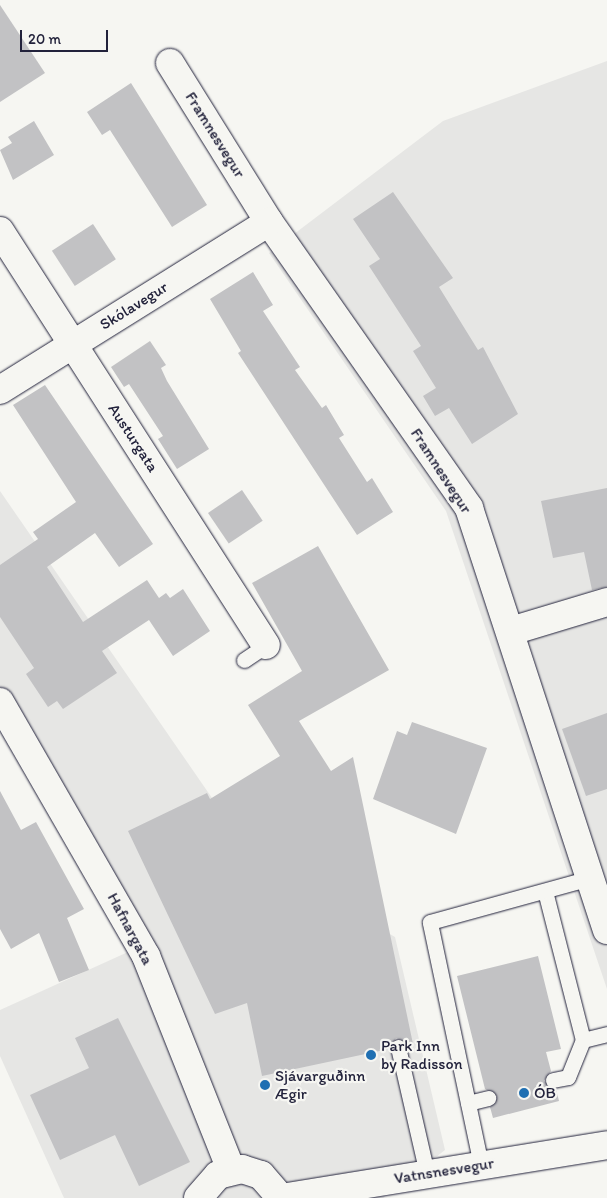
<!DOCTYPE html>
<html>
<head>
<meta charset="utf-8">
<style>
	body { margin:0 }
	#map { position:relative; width:607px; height:1198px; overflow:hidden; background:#f6f6f2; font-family:Itim,sans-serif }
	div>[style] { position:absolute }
	.built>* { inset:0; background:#e6e6e4 }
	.building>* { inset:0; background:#c2c2c4; transform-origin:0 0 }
	.roads { filter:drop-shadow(0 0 1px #22223b) drop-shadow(0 0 1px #22223b) }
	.service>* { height:15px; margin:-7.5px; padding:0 7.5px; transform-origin:7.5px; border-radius:7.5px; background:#f6f6f2 }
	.minor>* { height:28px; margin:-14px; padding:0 14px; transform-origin:14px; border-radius:14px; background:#f6f6f2 }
	.tertiary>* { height:28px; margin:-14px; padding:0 14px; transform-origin:14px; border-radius:14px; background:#f6f6f2 }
	.dots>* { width:14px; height:14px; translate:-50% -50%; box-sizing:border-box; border:2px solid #f6f6f2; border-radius:50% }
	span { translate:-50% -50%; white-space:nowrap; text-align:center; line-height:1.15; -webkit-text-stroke:4.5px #f6f6f2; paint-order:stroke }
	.street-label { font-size:16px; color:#22223b }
	.poi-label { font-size:16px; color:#22223b }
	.left { translate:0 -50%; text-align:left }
	.scale { position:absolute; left:20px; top:30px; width:88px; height:22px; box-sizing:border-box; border:2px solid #22223b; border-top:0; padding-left:6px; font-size:15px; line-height:18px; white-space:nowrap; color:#22223b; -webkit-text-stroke:4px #f6f6f2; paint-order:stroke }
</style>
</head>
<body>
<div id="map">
	<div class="built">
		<i style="clip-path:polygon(607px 61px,607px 989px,446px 511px,269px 253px,443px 121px)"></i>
		<i style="clip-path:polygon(0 491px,250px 853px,395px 937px,445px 1150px,383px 1198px,64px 1198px,0 1056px,0 1010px,128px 952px,0 725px)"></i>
	</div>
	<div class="building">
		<i style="clip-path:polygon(0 5px,45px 73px,0 102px)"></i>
		<i style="clip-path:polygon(131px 83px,207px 205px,172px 227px,110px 130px,102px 135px,87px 112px)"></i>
		<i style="clip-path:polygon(34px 121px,54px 155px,13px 180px,0 150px,12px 143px,8px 137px)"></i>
		<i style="clip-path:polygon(393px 192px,453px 278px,439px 287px,478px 350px,483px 347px,518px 414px,472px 444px,449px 408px,435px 416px,423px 396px,436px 388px,413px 351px,421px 346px,369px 266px,380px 259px,353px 219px)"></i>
		<i style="left:93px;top:224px;width:42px;height:49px;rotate:57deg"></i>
		<i style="clip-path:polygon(253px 272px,273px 305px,263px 311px,300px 367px,295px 370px,322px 408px,326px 405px,344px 435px,339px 438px,367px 482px,372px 478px,393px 512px,357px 535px,238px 353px,241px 351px,210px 299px)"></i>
		<i style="clip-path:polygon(150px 341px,166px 365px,161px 368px,167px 381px,209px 449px,177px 469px,158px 439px,163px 436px,129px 384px,124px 387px,111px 367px)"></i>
		<i style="clip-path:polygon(45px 385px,153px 544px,119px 567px,95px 533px,47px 567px,83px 622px,147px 580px,159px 598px,166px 593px,170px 598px,183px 589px,210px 631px,173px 656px,149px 620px,102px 651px,117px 673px,63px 709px,57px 701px,48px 707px,26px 674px,34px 668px,0 617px,0 565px,38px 539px,33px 532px,76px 502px,13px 405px)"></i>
		<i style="clip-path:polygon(607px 488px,607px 587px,592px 590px,584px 552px,553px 558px,541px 501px)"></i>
		<i style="left:242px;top:490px;width:37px;height:41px;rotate:56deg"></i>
		<i style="clip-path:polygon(318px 546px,389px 670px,299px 721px,331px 771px,353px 757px,413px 1044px,396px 1038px,389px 1049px,262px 1076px,247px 1003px,215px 1014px,128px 831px,207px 793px,210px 799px,280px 756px,248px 705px,302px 671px,252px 583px)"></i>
		<i style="clip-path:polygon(607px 713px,607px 789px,586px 796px,562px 729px)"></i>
		<i style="clip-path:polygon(412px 722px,487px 748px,456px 834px,373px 799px,397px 731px,407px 735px)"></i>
		<i style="clip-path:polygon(0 791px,21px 830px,36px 822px,84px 909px,67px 918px,89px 970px,59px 982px,39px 933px,11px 949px,0 929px)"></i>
		<i style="clip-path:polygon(538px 956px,561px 1049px,546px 1052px,551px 1071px,544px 1081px,556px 1089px,559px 1101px,493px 1118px,490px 1107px,497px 1096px,485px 1089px,457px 976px)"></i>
		<i style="clip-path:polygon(118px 1018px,190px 1162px,139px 1186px,115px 1135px,60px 1160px,30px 1095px,89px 1068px,75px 1038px)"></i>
	</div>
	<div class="roads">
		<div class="service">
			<i style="left:244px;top:660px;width:27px;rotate:-34deg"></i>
			<i style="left:545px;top:891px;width:154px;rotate:75.7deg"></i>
			<i style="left:398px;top:1047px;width:130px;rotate:77.1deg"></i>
			<i style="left:553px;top:1080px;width:15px;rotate:-11deg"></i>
			<i style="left:568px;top:1077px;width:40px;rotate:-68deg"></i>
			<i style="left:583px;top:1040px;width:25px;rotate:-14deg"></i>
			<i style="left:468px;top:1103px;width:21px;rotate:-14deg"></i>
			<i style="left:481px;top:1165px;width:248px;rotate:-101.9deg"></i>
			<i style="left:430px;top:922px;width:166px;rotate:-15.4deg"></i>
		</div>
		<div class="minor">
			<i style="left:170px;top:63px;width:187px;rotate:58.1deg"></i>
			<i style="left:269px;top:222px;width:349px;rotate:55deg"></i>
			<i style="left:469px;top:508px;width:444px;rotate:71.9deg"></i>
			<i style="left:0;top:231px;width:492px;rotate:57.3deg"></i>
			<i style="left:0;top:390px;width:317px;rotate:-32deg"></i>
			<i style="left:511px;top:631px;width:100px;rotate:-16.8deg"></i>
			<i style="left:281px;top:1198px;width:330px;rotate:-9.2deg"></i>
		</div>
		<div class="tertiary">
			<i style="left:0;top:702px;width:293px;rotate:60.1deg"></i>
			<i style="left:146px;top:956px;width:230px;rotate:68.3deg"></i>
			<i style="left:198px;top:1198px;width:30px;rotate:-49deg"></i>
			<i style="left:218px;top:1175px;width:25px;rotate:-14deg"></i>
			<i style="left:242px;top:1169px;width:20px;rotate:18deg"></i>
			<i style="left:261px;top:1175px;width:30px;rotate:49deg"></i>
		</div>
	</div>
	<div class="dots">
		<i style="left:371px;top:1055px;background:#1f6fb2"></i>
		<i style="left:265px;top:1085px;background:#1f6fb2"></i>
		<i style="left:524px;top:1093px;background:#1f6fb2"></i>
	</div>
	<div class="street-label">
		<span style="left:215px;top:135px;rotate:58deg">Framnesvegur</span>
		<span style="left:134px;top:306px;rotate:-32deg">Skólavegur</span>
		<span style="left:133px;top:438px;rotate:57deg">Austurgata</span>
		<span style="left:441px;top:471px;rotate:57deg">Framnesvegur</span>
		<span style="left:130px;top:929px;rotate:62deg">Hafnargata</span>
		<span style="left:444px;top:1171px;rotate:-9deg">Vatnsnesvegur</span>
	</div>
	<div class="poi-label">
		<span class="left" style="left:381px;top:1055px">Park Inn<br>by Radisson</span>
		<span class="left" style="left:275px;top:1085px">Sjávarguðinn<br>Ægir</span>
		<span class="left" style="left:534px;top:1093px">ÓB</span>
	</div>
	<div class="scale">20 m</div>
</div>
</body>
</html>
